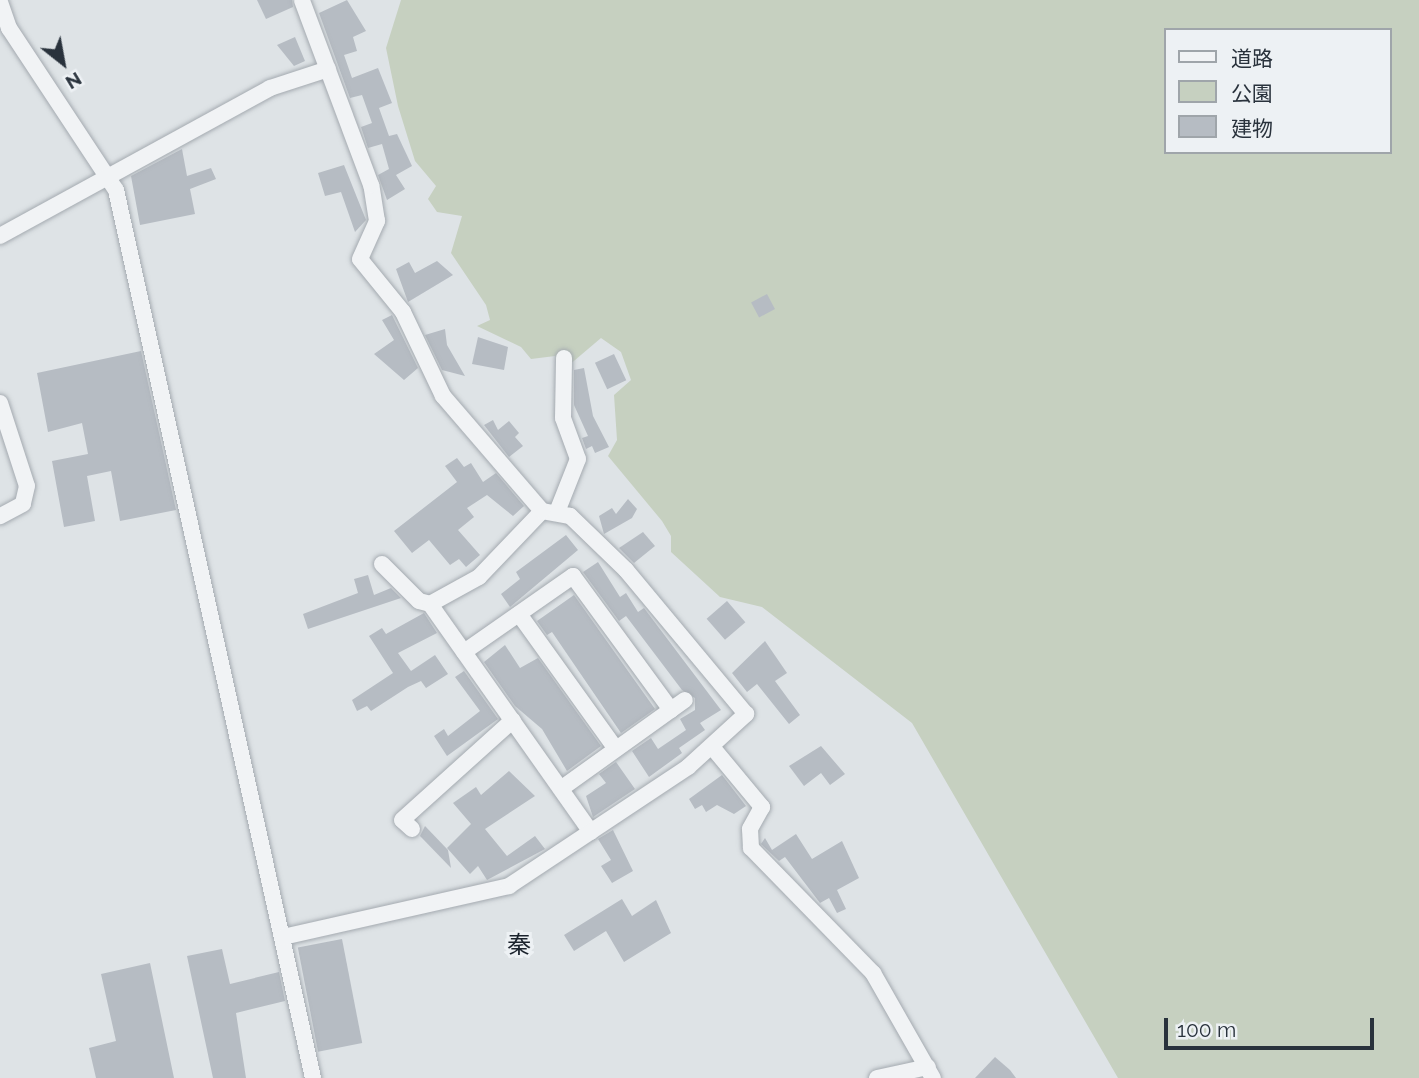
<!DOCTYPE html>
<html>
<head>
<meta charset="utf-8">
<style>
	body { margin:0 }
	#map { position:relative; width:1419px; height:1078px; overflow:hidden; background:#dee3e6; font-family:Raleway,"Noto Sans JP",sans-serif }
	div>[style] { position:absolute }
	.green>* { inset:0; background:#c6d0c0 }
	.building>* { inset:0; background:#b6bcc3; transform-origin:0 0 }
	.roads { filter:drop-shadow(0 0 2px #a4aab0) drop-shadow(0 0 2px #a4aab0) }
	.minor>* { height:16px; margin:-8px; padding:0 8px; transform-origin:8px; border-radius:8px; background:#f1f3f5 }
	span { translate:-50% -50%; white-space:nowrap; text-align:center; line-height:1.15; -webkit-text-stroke:6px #edf1f4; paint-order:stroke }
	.quarter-label { font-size:24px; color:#1b232d }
	.legend { position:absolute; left:1164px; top:28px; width:228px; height:126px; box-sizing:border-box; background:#edf1f4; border:2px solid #9fa5aa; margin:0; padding:9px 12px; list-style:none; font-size:21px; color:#29323c }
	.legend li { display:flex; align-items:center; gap:14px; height:35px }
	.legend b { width:35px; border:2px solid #9fa5aa }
	.north { position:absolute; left:28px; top:28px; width:70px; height:70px; -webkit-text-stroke:5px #edf1f4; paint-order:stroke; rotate:149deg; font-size:19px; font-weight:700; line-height:28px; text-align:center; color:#29323c }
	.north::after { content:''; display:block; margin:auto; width:24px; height:32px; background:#29323c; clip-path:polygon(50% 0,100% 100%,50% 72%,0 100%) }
	.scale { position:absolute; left:1164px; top:1018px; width:210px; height:32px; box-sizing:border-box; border:4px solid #29323c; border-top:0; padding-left:9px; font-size:21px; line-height:24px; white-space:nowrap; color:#29323c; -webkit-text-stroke:5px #edf1f4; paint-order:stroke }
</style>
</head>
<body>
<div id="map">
	<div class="green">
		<i style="clip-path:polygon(evenodd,401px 0,1419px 0,1419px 1078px,1118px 1078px,912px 723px,762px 607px,720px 597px,671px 552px,671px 536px,662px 521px,608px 456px,617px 440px,614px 395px,631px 380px,621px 352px,601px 338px,568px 366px,555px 356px,531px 359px,521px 347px,477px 326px,490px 320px,486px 305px,451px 253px,462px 216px,437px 212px,428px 199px,436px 186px,415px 161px,398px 106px,386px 48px,401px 0,1165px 30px,1389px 30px,1389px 152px,1165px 152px,1165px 30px)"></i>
	</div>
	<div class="building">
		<i style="clip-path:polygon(257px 0,292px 0,293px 7px,266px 19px)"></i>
		<i style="clip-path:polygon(347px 0,366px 31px,353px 37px,357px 51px,344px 55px,352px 78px,378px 68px,392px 103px,379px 108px,389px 136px,397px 134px,412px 166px,396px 175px,405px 189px,387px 200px,378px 175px,389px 169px,382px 144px,368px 148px,361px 127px,372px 123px,362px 95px,350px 98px,319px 13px)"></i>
		<i style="clip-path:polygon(295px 37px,305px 61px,294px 66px,277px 45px)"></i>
		<i style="clip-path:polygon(182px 149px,187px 176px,211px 168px,216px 179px,190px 189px,195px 214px,140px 225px,131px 176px)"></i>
		<i style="clip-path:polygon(344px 165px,366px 220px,355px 232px,341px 192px,325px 196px,318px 173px)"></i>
		<i style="clip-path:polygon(437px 261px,453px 275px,408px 302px,396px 269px,409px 262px,415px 273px)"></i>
		<i style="left:767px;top:294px;width:17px;height:18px;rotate:62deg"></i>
		<i style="clip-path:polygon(392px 315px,418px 368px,404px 380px,374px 354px,394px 340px,382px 320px)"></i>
		<i style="clip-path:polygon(445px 329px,447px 345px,465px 376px,442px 370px,425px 335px)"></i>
		<i style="clip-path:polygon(478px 337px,508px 347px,504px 370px,472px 364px)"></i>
		<i style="clip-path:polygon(141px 351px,176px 510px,120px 521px,111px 471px,87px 476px,95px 521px,64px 527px,52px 461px,88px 454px,82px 423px,48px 432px,37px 373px)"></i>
		<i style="left:614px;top:354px;width:29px;height:21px;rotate:65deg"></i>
		<i style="clip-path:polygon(584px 368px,593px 416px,609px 447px,595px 453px,592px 446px,586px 449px,582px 438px,588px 436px,574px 405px,574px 370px)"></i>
		<i style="clip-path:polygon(493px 420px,498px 430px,509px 421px,519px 433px,515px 437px,523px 446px,509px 457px,484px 425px)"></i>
		<i style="clip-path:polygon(457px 458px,464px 467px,471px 463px,483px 482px,496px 473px,524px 506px,513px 516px,487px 495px,467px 508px,474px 517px,458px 530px,480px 555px,466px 567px,459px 559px,450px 565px,429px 540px,412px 553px,394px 531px,457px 482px,445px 466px)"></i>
		<i style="clip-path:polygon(628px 499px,637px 509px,632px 518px,604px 534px,599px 516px,612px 508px,616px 514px)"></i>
		<i style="clip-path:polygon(643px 532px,655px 546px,634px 563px,619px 548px)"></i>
		<i style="clip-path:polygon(566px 535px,578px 550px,510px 607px,501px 594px,520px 579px,516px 572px)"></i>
		<i style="clip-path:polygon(598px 562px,620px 597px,626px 593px,638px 612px,644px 608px,721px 710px,700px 723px,705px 730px,679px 748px,682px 753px,649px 777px,632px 751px,651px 738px,658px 749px,686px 730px,680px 719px,695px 710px,695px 698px,682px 690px,626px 616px,619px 621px,583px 572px)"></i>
		<i style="clip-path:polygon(368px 575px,374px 595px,391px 588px,401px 598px,308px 629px,303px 614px,358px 593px,354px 579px)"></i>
		<i style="clip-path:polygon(574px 595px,655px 709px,621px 733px,552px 632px,547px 635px,537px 621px)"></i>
		<i style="left:727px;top:601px;width:28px;height:27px;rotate:49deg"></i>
		<i style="clip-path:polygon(424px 613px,437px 633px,398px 653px,411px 671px,435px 655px,448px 674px,426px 688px,421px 681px,408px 687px,371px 711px,367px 706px,357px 711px,352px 700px,393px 673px,369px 636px,382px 628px,386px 634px)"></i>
		<i style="clip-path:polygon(765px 641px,787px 673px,775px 681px,800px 715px,789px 724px,757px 684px,747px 692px,732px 673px)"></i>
		<i style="clip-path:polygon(505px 645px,520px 668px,538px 658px,601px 746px,567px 771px,542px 729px,515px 706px,484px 662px)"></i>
		<i style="clip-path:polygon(464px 671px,498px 719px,447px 756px,434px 736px,444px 729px,448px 736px,480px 711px,455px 677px)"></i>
		<i style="clip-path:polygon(821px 746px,845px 774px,830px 785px,821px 773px,804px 786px,789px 766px)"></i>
		<i style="clip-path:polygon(616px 762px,635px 789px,593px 817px,586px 796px,606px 783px,599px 774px)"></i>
		<i style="clip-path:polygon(509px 771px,535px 796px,485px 829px,507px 856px,535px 836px,545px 849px,487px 880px,478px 866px,470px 874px,447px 848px,471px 824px,453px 803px,476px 787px,481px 795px)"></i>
		<i style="clip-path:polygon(722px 775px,746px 806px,734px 814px,717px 805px,706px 812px,702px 805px,695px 809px,689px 799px)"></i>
		<i style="clip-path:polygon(425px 826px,448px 850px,451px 868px,420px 836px)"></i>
		<i style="clip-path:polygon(613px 830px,633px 871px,612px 883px,601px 866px,611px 860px,598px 839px)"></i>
		<i style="clip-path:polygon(796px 834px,812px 859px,842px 841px,859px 878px,837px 890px,846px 909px,837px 913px,829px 898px,820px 903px,785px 857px,779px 861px,761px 844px,765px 838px,772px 850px)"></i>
		<i style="clip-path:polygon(622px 899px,632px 916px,656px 900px,671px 933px,624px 962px,606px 931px,574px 951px,564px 935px)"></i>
		<i style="left:342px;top:939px;width:106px;height:45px;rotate:79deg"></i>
		<i style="clip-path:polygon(222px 949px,230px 984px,279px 972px,285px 1001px,236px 1013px,246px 1078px,213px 1078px,187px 956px)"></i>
		<i style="clip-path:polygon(150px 963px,174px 1078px,96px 1078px,89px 1048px,116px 1041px,101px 974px)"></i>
		<i style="clip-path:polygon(995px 1057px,1010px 1070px,1016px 1078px,975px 1078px)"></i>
	</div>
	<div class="roads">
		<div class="minor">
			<i style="left:0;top:2px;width:28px;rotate:71deg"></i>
			<i style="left:9px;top:28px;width:194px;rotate:56.6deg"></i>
			<i style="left:116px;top:190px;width:910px;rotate:77.49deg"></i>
			<i style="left:0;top:236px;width:308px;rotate:-28.7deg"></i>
			<i style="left:270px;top:88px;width:61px;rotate:-18.1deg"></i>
			<i style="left:0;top:403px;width:87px;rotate:72deg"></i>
			<i style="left:27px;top:486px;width:18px;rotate:103deg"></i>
			<i style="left:23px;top:504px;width:26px;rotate:152deg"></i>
			<i style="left:557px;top:512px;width:57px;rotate:-68.4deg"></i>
			<i style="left:578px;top:459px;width:44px;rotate:-110.1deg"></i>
			<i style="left:563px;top:418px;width:60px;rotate:-89deg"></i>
			<i style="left:382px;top:564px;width:52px;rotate:45deg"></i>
			<i style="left:419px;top:601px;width:11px;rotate:15deg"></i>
			<i style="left:430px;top:604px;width:279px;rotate:54.8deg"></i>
			<i style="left:430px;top:604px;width:56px;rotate:-28.9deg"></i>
			<i style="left:479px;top:577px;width:91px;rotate:-46.3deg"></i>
			<i style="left:519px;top:614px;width:166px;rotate:54.3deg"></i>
			<i style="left:464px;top:652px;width:133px;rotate:-34.9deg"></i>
			<i style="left:573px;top:576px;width:166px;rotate:53.8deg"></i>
			<i style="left:713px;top:748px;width:77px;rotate:50.3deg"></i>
			<i style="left:762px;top:807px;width:25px;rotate:119deg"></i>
			<i style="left:750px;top:829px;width:19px;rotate:87deg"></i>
			<i style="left:751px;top:848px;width:175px;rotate:45.7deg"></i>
			<i style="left:873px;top:973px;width:121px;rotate:60.3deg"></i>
			<i style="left:562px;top:788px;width:151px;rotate:-35.6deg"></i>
			<i style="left:412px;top:829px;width:13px;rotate:-138deg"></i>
			<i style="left:402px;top:820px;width:149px;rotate:-42deg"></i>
			<i style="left:283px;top:937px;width:232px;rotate:-12.7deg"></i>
			<i style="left:509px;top:886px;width:215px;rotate:-33.6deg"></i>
			<i style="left:688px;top:767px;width:79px;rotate:-42.4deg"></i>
			<i style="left:746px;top:714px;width:187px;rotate:-129.8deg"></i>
			<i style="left:626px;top:570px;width:78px;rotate:-136deg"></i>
			<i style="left:570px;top:516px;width:28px;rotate:-170deg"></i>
			<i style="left:542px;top:511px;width:152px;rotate:-130.7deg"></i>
			<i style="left:443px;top:396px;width:93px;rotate:-115.5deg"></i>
			<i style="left:403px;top:312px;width:68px;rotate:-129.1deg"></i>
			<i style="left:360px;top:259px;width:42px;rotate:-65.9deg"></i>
			<i style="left:377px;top:221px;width:36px;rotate:-99deg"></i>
			<i style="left:371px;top:185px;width:197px;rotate:-110.5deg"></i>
			<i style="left:877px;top:1078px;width:52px;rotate:-12.2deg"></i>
		</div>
	</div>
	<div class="quarter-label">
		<span style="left:519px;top:945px">秦</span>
	</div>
	<ul class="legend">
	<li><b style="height:9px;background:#f1f3f5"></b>道路</li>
	<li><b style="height:19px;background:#c6d0c0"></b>公園</li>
	<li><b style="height:19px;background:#b6bcc3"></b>建物</li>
	</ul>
	<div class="north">N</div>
	<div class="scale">100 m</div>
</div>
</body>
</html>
